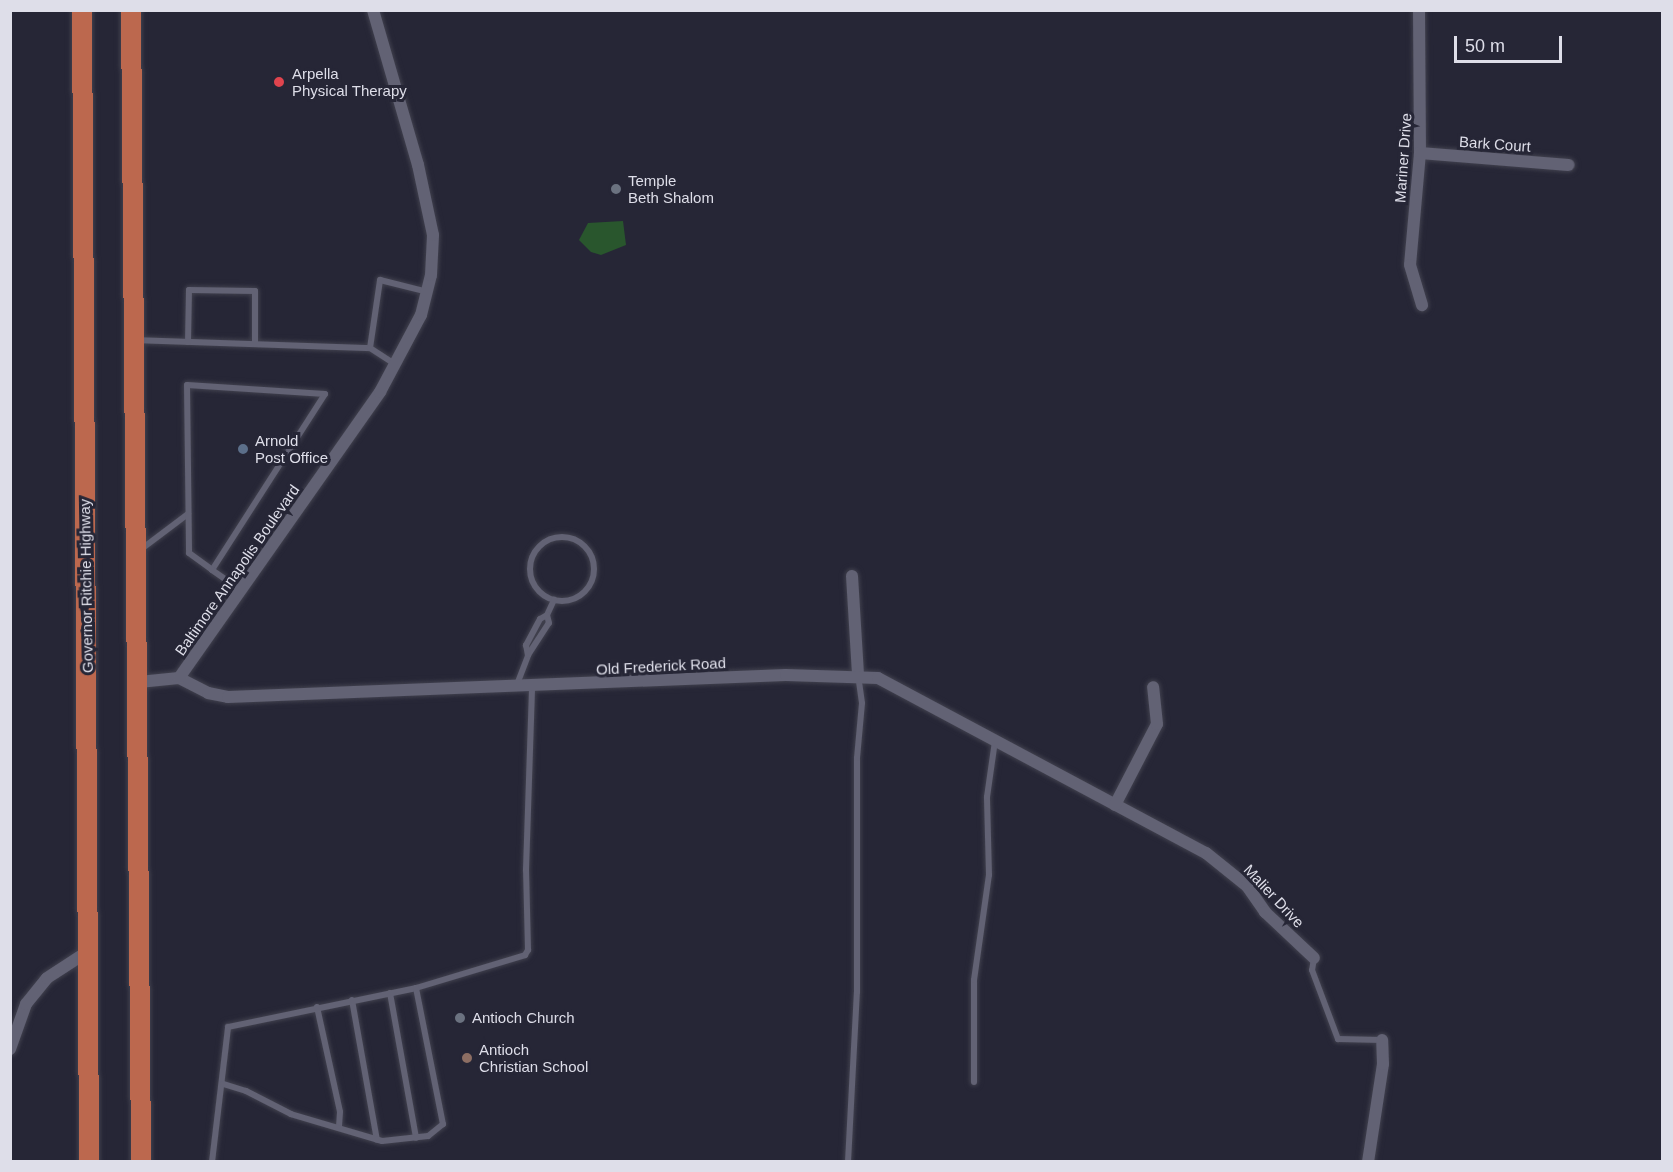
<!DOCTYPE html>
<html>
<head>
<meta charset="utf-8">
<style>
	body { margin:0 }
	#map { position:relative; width:1673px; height:1172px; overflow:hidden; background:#262636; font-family:Helvetica,sans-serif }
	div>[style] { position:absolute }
	.green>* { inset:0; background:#29562d }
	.roads { filter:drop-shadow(0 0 2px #41414e) drop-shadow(0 0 2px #41414e) }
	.service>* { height:6px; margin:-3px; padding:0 3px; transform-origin:3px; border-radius:3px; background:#626274 }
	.service>.ring { margin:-3px; padding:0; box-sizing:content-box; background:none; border:6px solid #626274; border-radius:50% }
	.minor>* { height:12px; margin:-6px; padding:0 6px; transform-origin:6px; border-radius:6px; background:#626274 }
	.trunk>* { height:20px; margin:-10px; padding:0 10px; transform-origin:10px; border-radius:10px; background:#bc684e }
	.dots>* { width:16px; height:16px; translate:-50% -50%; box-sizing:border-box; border:3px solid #262636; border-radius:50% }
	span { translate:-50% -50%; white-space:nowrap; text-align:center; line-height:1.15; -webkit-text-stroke:6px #262636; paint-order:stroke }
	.poi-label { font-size:15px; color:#dedee9 }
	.left { translate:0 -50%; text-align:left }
	.street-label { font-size:15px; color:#dedee9 }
	.frame { position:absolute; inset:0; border:12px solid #dedee9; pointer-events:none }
	.scale { position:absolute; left:1454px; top:36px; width:108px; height:27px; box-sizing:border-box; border:3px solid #dedee9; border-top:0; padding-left:8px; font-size:18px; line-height:21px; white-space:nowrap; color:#dedee9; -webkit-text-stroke:4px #262636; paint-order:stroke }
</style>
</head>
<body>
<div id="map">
	<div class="green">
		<i style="clip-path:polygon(623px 221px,626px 245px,601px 255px,591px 252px,579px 240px,588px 223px)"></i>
	</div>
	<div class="roads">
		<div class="service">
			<i style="left:136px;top:340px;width:234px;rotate:2deg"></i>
			<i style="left:370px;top:348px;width:69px;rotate:-81.6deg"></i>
			<i style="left:380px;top:280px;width:49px;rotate:14deg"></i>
			<i style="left:188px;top:342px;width:52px;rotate:-88.9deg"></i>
			<i style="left:189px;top:290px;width:66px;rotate:0.9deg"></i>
			<i style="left:255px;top:291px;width:53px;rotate:90deg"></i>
			<i style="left:370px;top:348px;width:30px;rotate:33deg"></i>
			<i class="ring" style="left:530px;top:537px;width:58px;height:58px"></i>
			<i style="left:140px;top:550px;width:60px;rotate:-36.9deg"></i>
			<i style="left:212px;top:570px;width:209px;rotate:-57.3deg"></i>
			<i style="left:325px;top:394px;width:138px;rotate:-176.3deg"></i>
			<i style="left:187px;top:385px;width:168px;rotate:89.3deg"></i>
			<i style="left:189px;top:553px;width:29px;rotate:36deg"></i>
			<i style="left:212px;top:570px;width:35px;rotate:35deg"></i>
			<i style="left:547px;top:615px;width:17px;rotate:-65deg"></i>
			<i style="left:516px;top:687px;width:34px;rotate:-69deg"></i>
			<i style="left:528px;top:655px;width:38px;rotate:-57deg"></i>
			<i style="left:549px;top:623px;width:8px;rotate:-104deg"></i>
			<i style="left:547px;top:615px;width:8px;rotate:150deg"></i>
			<i style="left:540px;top:619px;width:30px;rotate:118deg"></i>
			<i style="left:526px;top:645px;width:10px;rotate:79deg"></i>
			<i style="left:1314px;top:958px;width:12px;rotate:99deg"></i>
			<i style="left:1312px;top:970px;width:74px;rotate:69.4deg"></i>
			<i style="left:1338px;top:1039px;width:44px;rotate:1.3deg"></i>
			<i style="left:416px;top:988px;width:114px;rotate:-16.8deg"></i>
			<i style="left:525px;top:955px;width:6px;rotate:-59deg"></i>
			<i style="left:528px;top:950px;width:80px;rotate:-91.4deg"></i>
			<i style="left:526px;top:870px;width:183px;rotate:-88.1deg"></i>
			<i style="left:390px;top:993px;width:147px;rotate:79.8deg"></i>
			<i style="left:352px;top:1000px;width:142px;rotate:79.9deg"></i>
			<i style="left:317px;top:1007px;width:107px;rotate:77.6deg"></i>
			<i style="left:340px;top:1112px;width:15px;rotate:94deg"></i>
			<i style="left:974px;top:1082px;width:102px;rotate:-90deg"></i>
			<i style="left:974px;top:980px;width:106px;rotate:-81.9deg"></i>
			<i style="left:989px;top:875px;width:78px;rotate:-91.5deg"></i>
			<i style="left:987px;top:797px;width:57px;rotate:-81.9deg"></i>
			<i style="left:212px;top:1162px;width:136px;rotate:-83.2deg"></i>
			<i style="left:228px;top:1027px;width:192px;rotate:-11.7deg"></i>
			<i style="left:416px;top:988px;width:139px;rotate:78.8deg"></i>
			<i style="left:443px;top:1124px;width:19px;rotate:141deg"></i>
			<i style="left:428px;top:1136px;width:46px;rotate:173.8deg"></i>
			<i style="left:382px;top:1141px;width:95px;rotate:-163.5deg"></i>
			<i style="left:291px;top:1114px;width:51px;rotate:-152.9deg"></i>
			<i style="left:246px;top:1091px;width:24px;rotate:-163deg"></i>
			<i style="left:848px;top:1162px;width:170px;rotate:-87deg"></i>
			<i style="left:857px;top:992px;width:234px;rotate:-90deg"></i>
			<i style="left:857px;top:758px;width:55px;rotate:-84.8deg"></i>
			<i style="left:862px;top:703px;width:28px;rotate:-98deg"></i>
		</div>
		<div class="minor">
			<i style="left:1419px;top:10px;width:143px;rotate:89.6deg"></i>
			<i style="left:1420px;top:153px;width:112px;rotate:95.1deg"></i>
			<i style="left:1410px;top:265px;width:42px;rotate:73.3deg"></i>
			<i style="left:1420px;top:153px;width:149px;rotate:4.6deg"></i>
			<i style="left:852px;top:576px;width:99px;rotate:86.5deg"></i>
			<i style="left:179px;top:678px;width:33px;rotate:27deg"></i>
			<i style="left:208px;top:693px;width:20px;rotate:11deg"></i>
			<i style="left:228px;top:697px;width:558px;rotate:-2.26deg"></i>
			<i style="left:786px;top:675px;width:92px;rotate:1.9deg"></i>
			<i style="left:878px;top:678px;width:372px;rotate:28.1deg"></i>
			<i style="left:1206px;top:853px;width:53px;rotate:38.8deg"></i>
			<i style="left:1247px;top:886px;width:32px;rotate:55deg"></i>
			<i style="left:1265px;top:912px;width:67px;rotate:43.2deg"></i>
			<i style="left:139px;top:682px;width:40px;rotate:-5.7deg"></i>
			<i style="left:179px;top:678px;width:350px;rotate:-54.9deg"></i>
			<i style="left:380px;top:392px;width:87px;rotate:-62deg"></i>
			<i style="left:421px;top:315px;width:41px;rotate:-76deg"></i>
			<i style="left:431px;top:275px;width:40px;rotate:-87.1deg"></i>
			<i style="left:433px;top:235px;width:72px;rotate:-102.1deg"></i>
			<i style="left:418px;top:165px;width:161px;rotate:-106.2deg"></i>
			<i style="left:1115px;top:805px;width:91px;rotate:-62.6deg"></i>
			<i style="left:1157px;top:724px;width:37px;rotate:-96deg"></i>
			<i style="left:10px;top:1049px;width:48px;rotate:-70.4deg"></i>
			<i style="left:26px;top:1004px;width:33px;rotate:-51deg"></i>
			<i style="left:47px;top:978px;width:48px;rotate:-33deg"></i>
			<i style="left:1368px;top:1162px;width:99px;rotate:-81.3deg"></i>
			<i style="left:1383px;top:1064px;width:24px;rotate:-92deg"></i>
		</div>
		<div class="trunk">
			<i style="left:82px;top:10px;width:1152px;rotate:89.65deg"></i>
			<i style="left:131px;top:10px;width:1152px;rotate:89.5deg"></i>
		</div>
	</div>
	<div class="dots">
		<i style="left:279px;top:82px;background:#e0444e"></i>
		<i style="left:616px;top:189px;background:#6b7280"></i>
		<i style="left:243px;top:449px;background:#5c6f8a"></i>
		<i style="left:460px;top:1018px;background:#6b7280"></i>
		<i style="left:467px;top:1058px;background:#8d6e63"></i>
	</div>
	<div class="poi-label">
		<span class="left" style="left:292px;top:82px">Arpella<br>Physical Therapy</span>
		<span class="left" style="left:628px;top:189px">Temple<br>Beth Shalom</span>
		<span class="left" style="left:255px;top:449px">Arnold<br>Post Office</span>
		<span class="left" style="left:472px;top:1018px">Antioch Church</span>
		<span class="left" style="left:479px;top:1058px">Antioch<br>Christian School</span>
	</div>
	<div class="street-label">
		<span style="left:1495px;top:144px;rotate:4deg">Bark Court</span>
		<span style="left:1403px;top:158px;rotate:-86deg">Mariner Drive</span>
		<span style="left:237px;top:570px;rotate:-55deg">Baltimore Annapolis Boulevard</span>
		<span style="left:86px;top:586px;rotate:-91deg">Governor Ritchie Highway</span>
		<span style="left:661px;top:666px;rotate:-3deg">Old Frederick Road</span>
		<span style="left:1274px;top:896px;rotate:47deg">Malier Drive</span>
	</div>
	<div class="frame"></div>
	<div class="scale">50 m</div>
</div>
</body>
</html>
